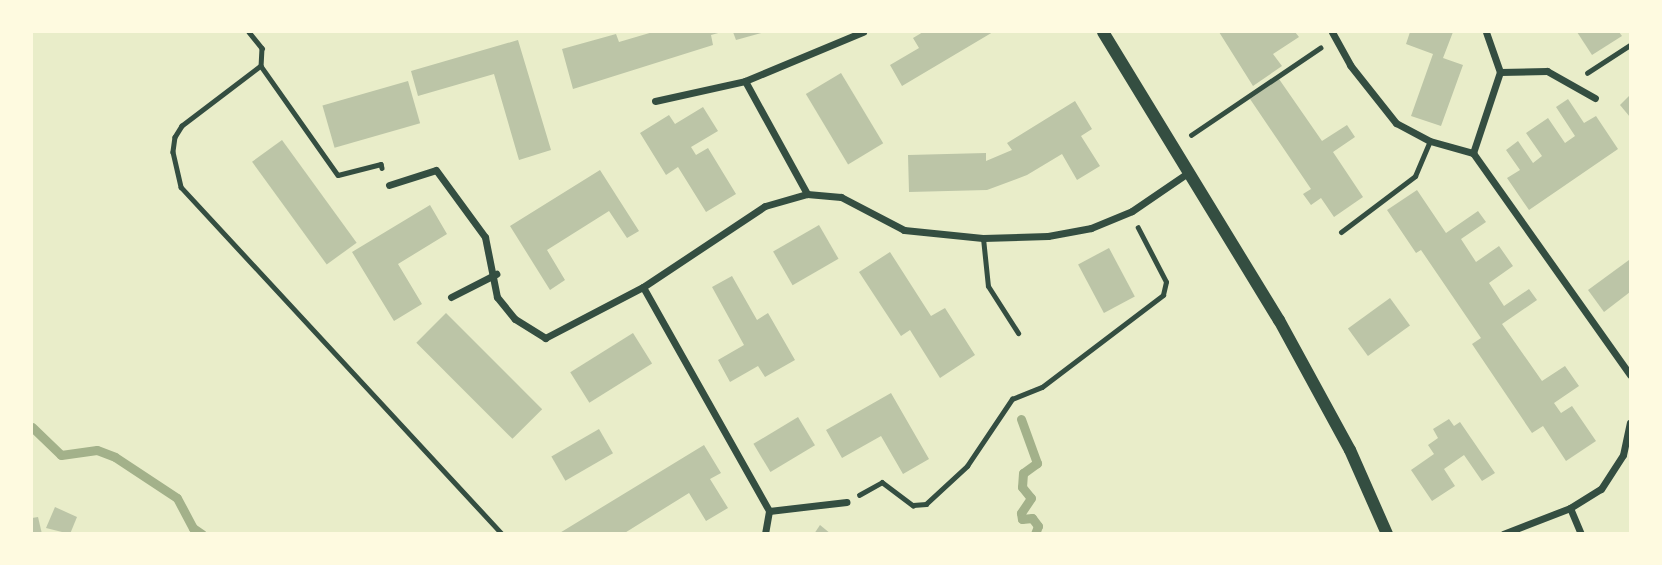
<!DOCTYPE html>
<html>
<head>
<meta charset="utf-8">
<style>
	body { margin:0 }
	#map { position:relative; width:1662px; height:565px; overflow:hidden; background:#e9edc9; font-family:Signika,sans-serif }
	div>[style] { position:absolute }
	.stream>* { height:9px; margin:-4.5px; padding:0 4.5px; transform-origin:4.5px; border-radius:4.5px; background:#a3b18a }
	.building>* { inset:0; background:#bcc5a7; transform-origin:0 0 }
	.path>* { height:4.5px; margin:-2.25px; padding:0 2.25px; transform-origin:2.25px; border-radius:2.25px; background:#344e41 }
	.service>* { height:5px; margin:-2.5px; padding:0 2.5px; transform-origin:2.5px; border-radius:2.5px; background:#344e41 }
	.minor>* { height:7px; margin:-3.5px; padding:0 3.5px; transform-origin:3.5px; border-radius:3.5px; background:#344e41 }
	.tertiary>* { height:12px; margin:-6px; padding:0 6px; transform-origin:6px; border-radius:6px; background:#344e41 }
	span { translate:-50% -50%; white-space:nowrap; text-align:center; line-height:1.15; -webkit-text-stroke:6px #fefae0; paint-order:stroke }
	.frame { position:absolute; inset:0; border:33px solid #fefae0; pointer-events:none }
</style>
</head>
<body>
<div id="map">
	<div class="stream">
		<i style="left:1021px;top:419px;width:47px;rotate:70deg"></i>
		<i style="left:1037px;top:463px;width:17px;rotate:144deg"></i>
		<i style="left:1023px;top:473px;width:14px;rotate:94deg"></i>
		<i style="left:1022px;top:487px;width:14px;rotate:51deg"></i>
		<i style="left:1031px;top:498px;width:18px;rotate:124deg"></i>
		<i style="left:1021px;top:513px;width:6px;rotate:81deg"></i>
		<i style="left:1022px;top:519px;width:10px;rotate:-6deg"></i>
		<i style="left:1032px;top:518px;width:10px;rotate:53deg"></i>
		<i style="left:1038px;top:526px;width:9px;rotate:111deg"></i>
		<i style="left:32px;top:427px;width:40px;rotate:44deg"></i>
		<i style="left:61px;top:455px;width:36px;rotate:-8deg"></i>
		<i style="left:97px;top:450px;width:19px;rotate:21deg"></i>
		<i style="left:115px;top:457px;width:74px;rotate:33.5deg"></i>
		<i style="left:177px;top:498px;width:34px;rotate:62deg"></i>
		<i style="left:193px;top:528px;width:11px;rotate:34deg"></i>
	</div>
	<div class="building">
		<i style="clip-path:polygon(653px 32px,722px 32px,711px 35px,713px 45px,573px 89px,562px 49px,616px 34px,619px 42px)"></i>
		<i style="clip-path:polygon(733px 32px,765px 32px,736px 40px)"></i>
		<i style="clip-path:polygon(923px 32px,993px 32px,902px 86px,890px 65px,919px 48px,913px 38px)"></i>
		<i style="clip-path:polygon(1219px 32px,1295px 32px,1299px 37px,1273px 54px,1282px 66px,1253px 86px)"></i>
		<i style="clip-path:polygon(1410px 32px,1453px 32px,1443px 58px,1463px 65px,1441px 126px,1411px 116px,1433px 54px,1406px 44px)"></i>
		<i style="clip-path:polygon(1577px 32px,1619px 32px,1622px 36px,1592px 55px)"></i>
		<i style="clip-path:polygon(518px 40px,551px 150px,519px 160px,494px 74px,418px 96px,411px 71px)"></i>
		<i style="left:841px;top:73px;width:82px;height:41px;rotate:59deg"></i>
		<i style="clip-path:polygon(1279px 79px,1322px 141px,1347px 125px,1355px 137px,1333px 152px,1363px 197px,1334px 217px,1321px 198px,1311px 205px,1303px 194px,1311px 189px,1250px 99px)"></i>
		<i style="left:408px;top:81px;width:44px;height:89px;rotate:74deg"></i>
		<i style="clip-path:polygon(1630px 95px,1630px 117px,1620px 105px)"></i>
		<i style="clip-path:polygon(1568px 99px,1584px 123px,1596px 116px,1618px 149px,1529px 210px,1507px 178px,1520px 170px,1506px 150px,1518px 141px,1533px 163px,1542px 156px,1526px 133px,1548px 118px,1565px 143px,1575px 136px,1556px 107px)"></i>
		<i style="clip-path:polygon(1075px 101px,1092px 129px,1081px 136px,1100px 166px,1077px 180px,1062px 154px,1027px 175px,987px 190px,909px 192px,908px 155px,986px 153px,986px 161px,1012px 150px,1007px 143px)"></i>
		<i style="clip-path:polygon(703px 107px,718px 131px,691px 147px,696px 155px,708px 148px,736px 194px,706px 212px,678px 167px,666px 175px,640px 133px,669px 115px,675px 124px)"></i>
		<i style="left:282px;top:140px;width:127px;height:37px;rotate:54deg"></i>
		<i style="clip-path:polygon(600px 170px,639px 231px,627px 238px,609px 211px,547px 250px,565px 280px,550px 290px,510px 226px)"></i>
		<i style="clip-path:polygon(1417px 190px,1446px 233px,1478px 211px,1486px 222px,1461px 239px,1476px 262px,1499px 246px,1513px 266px,1489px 283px,1504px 306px,1529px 289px,1537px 300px,1502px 324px,1542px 381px,1565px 366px,1579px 386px,1554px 403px,1561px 413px,1572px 406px,1596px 441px,1566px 461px,1543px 426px,1532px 433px,1472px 344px,1481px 338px,1421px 250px,1416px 253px,1387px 210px)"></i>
		<i style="clip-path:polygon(430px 205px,447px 234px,398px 264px,422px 304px,394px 321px,352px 252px)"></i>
		<i style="left:819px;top:225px;width:39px;height:53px;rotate:60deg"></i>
		<i style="left:1109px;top:248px;width:55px;height:35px;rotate:62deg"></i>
		<i style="clip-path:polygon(890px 252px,931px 316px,945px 308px,975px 355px,940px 378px,910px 330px,901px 336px,859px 272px)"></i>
		<i style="clip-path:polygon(1629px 260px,1630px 292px,1604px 312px,1588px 290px)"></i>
		<i style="clip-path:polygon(732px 276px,757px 320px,768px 313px,795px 360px,765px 377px,758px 366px,730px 382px,718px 360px,744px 345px,712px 287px)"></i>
		<i style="left:1390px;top:298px;width:34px;height:52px;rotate:54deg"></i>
		<i style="left:446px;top:313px;width:136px;height:42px;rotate:45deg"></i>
		<i style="left:633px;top:333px;width:36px;height:74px;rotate:58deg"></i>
		<i style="clip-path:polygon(891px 393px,929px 459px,903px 474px,881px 436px,842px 458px,826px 430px)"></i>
		<i style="left:798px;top:417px;width:33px;height:52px;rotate:59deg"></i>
		<i style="clip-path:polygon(1449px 419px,1454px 426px,1460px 422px,1495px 473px,1482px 481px,1464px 455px,1444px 469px,1455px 486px,1432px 501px,1411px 470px,1434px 454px,1428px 445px,1438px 438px,1433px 429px)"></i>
		<i style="left:599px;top:429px;width:28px;height:55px;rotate:60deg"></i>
		<i style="clip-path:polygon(704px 445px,721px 473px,710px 479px,728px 508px,706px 521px,689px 493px,623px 534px,558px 534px)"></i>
		<i style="clip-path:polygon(55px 507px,77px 517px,70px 534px,46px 528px)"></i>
		<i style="clip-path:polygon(38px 517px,42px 534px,32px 534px,32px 518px)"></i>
		<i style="clip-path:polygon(820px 525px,831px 534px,814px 534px)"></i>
	</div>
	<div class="path">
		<i style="left:249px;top:32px;width:21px;rotate:51deg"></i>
		<i style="left:262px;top:48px;width:18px;rotate:93deg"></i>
		<i style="left:261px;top:66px;width:99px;rotate:142.8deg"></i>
		<i style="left:182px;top:126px;width:13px;rotate:122deg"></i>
		<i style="left:175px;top:137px;width:15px;rotate:98deg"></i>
		<i style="left:173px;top:152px;width:36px;rotate:77deg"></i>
		<i style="left:181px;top:187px;width:473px;rotate:47.2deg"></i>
		<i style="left:261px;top:66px;width:133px;rotate:54.8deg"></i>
		<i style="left:338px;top:175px;width:44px;rotate:-14.3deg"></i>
		<i style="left:381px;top:164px;width:4px;rotate:76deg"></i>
		<i style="left:1587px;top:73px;width:51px;rotate:-33.1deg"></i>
		<i style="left:1191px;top:135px;width:156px;rotate:-34deg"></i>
		<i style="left:859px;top:495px;width:26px;rotate:-29deg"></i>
		<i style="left:882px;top:482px;width:39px;rotate:37deg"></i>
		<i style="left:913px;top:505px;width:13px;rotate:-4deg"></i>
		<i style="left:926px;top:504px;width:56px;rotate:-42.8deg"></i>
		<i style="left:967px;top:466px;width:81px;rotate:-56.1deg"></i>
		<i style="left:1012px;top:399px;width:32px;rotate:-22deg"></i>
		<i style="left:1042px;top:387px;width:152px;rotate:-37.2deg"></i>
		<i style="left:1163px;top:295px;width:13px;rotate:-77deg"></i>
		<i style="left:1166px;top:282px;width:61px;rotate:-117.4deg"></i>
	</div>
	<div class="service">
		<i style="left:1341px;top:232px;width:93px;rotate:-37.1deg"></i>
		<i style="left:1415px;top:176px;width:38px;rotate:-67deg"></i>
		<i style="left:983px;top:238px;width:48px;rotate:84.1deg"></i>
		<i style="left:988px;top:286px;width:56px;rotate:57.4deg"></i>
	</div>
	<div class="minor">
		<i style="left:1332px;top:32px;width:38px;rotate:61deg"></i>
		<i style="left:1350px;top:65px;width:74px;rotate:51.6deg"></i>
		<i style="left:1396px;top:123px;width:38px;rotate:28deg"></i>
		<i style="left:1430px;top:141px;width:45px;rotate:15.6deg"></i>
		<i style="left:1473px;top:153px;width:272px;rotate:54.7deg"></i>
		<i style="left:1500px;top:72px;width:47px;rotate:-1.2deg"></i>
		<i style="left:1547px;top:71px;width:55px;rotate:29.4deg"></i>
		<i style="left:745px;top:81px;width:128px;rotate:-22.6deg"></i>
		<i style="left:655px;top:101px;width:92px;rotate:-12.5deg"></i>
		<i style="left:745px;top:81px;width:129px;rotate:61.2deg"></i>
		<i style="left:1473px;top:153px;width:85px;rotate:-71.6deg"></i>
		<i style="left:1500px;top:72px;width:42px;rotate:-109.3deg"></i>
		<i style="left:389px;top:185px;width:49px;rotate:-17.7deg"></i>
		<i style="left:436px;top:170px;width:83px;rotate:53.8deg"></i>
		<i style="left:485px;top:237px;width:61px;rotate:78.7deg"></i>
		<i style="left:497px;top:297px;width:28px;rotate:51deg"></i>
		<i style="left:515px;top:319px;width:36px;rotate:32deg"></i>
		<i style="left:545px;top:338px;width:110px;rotate:-27.5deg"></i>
		<i style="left:643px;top:287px;width:146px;rotate:-33.6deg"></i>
		<i style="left:765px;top:206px;width:44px;rotate:-15.9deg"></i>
		<i style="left:807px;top:194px;width:34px;rotate:5deg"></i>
		<i style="left:841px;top:197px;width:71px;rotate:27.6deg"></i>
		<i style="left:904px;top:230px;width:79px;rotate:5.8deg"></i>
		<i style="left:983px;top:238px;width:65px;rotate:-1.8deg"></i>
		<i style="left:1048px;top:236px;width:44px;rotate:-10.5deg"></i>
		<i style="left:1091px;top:228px;width:44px;rotate:-22.5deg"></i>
		<i style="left:1132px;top:211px;width:69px;rotate:-34.4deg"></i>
		<i style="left:643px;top:287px;width:257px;rotate:60.6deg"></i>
		<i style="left:769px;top:511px;width:23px;rotate:100deg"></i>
		<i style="left:451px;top:297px;width:51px;rotate:-27.1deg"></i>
		<i style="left:1570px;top:508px;width:28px;rotate:67deg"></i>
		<i style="left:769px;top:511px;width:78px;rotate:-6.7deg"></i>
		<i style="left:1503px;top:534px;width:72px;rotate:-21.2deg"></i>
		<i style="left:1570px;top:508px;width:36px;rotate:-32deg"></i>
		<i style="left:1601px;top:489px;width:40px;rotate:-57.1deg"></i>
		<i style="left:1623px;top:455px;width:33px;rotate:-78deg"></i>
	</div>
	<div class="tertiary">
		<i style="left:1103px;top:32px;width:338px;rotate:58.6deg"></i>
		<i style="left:1279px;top:320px;width:148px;rotate:61.4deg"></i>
		<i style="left:1350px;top:450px;width:92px;rotate:66.2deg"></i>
	</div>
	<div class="frame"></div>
</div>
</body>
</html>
